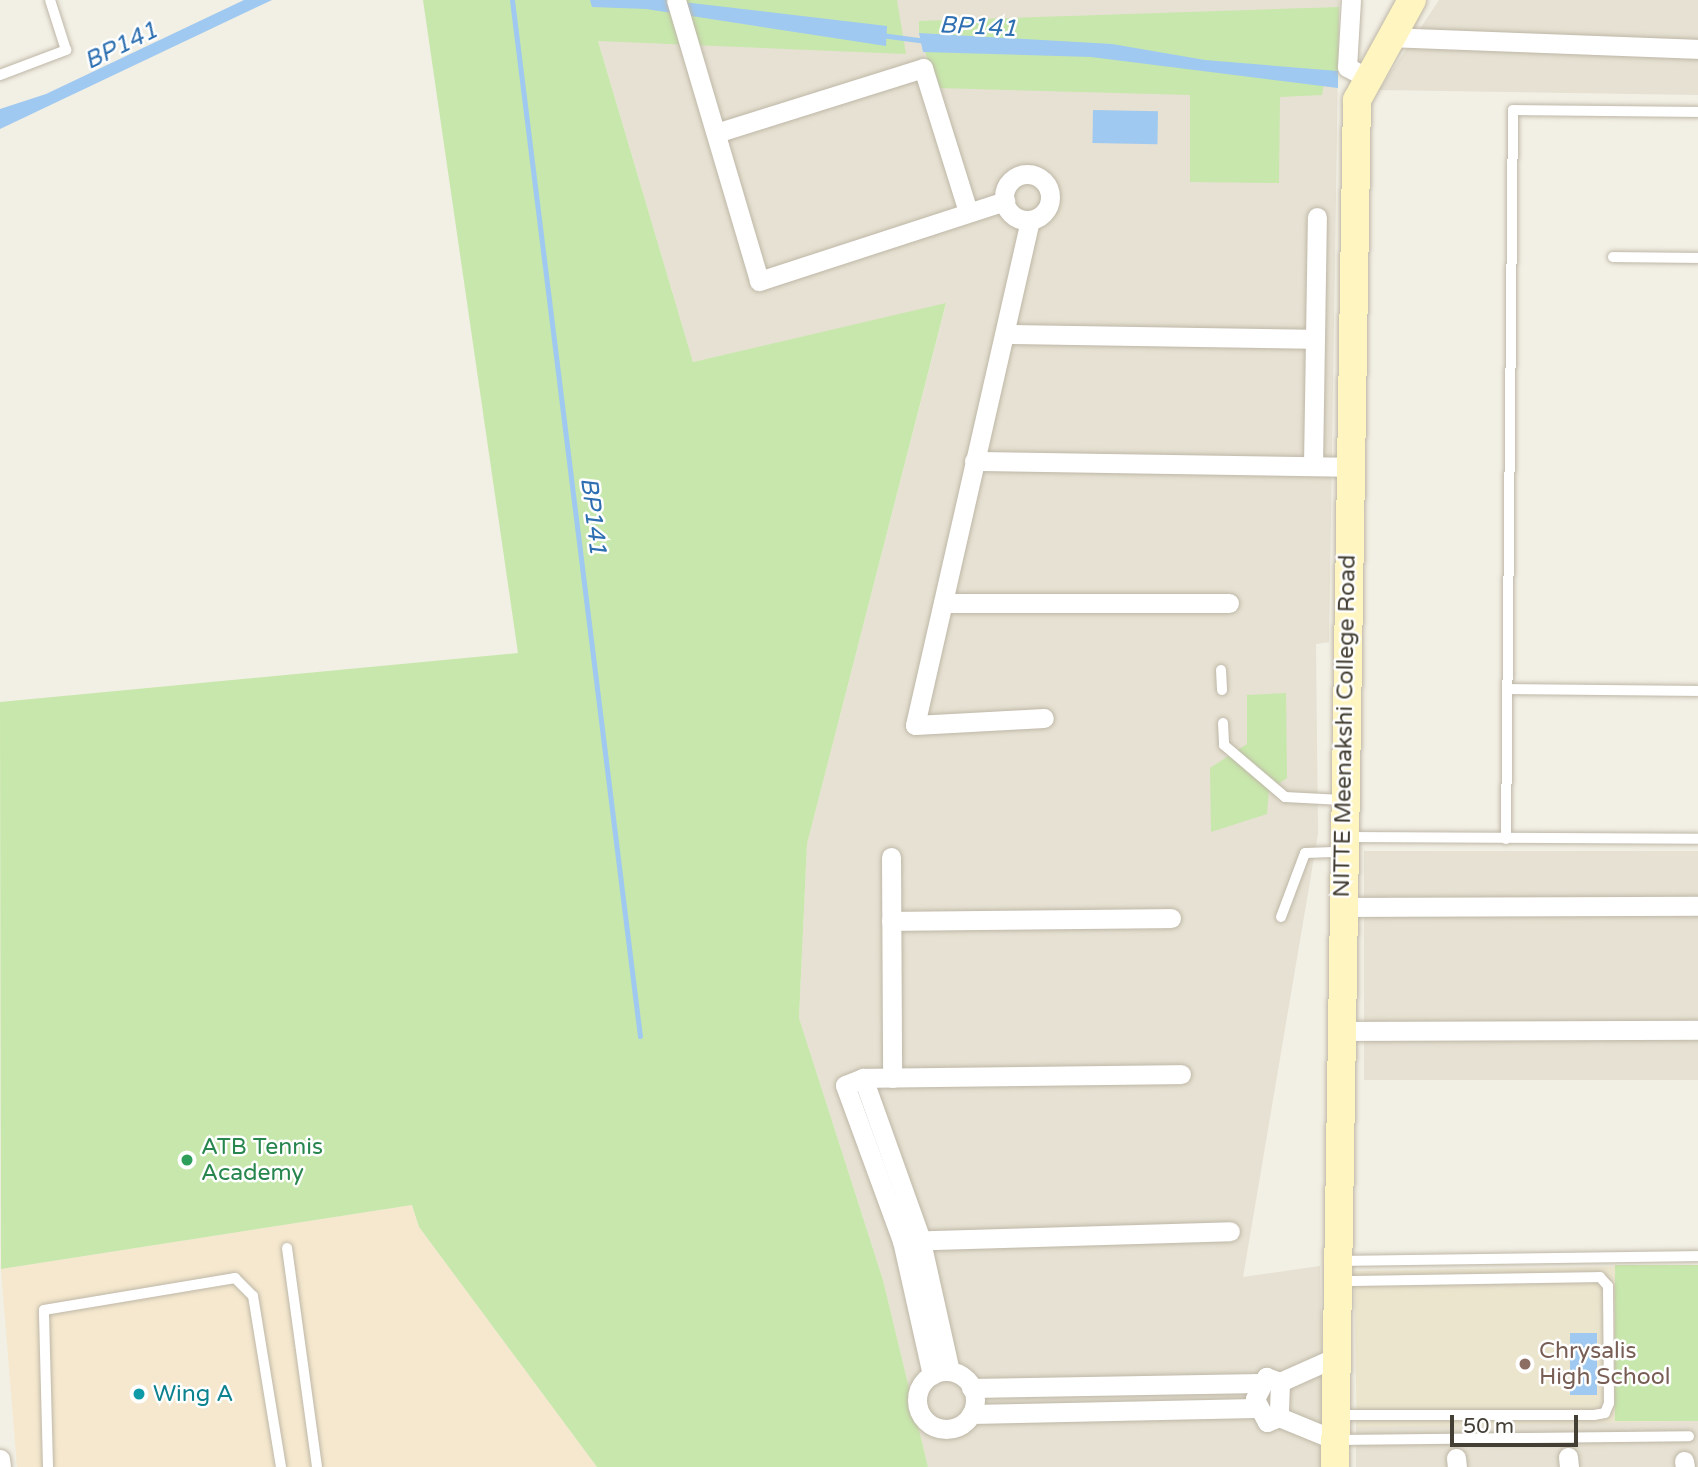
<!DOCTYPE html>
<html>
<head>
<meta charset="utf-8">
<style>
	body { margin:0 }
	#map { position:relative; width:1698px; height:1467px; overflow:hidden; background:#f2efe4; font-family:"Varela Round",sans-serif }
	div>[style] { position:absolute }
	.residential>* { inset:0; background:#e6e1d2; transform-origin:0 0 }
	.commercial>* { inset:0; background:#f5e8ce }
	.education>* { inset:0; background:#ece5ce; transform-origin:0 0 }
	.green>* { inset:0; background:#c8e7ac; transform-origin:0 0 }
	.water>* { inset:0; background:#9fc9f0; transform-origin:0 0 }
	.stream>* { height:5px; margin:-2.5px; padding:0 2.5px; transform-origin:2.5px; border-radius:2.5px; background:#9fc9f0 }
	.roads { filter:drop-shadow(0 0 2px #beb7a7) drop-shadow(0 0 2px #beb7a7) }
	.lane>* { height:10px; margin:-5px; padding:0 5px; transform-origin:5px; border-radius:5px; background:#fff }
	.street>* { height:19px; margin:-9.5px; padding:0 9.5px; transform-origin:9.5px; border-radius:9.5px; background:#fff }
	.street>.ring { margin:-9.5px; padding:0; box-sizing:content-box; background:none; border:19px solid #fff; border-radius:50% }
	.secondary>* { height:28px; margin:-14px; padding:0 14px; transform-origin:14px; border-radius:14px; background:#fff5c1 }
	.dots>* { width:19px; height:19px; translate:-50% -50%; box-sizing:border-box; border:4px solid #fff; border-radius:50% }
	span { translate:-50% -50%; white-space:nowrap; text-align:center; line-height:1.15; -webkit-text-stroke:5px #fff; paint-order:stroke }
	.street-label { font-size:23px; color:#443f34 }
	.leisure-label { font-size:23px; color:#27864d }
	.left { translate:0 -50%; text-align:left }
	.education-label { font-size:23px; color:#785e54 }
	.culture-label { font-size:23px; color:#0d838f }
	.water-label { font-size:24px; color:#2d6fb0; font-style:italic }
	.scale { position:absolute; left:1450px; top:1415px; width:128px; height:32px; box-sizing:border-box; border:4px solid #443f34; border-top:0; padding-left:9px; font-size:21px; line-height:24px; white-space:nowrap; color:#443f34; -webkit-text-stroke:5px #fff; paint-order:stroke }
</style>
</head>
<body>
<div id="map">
	<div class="residential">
		<i style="clip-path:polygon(586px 0,1339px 0,1329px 642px,1316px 644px,1318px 834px,1243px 1277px,1320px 1266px,1324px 1467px,928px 1467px,883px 1280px,799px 1018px,807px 844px,946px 304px,693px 362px)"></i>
		<i style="clip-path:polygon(1439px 0,1698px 0,1698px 95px,1379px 90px)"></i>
		<i style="left:1364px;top:851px;width:334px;height:229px"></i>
		<i style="left:1698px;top:1421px;width:46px;height:342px;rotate:90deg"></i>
	</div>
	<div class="commercial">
		<i style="clip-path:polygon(412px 1205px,419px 1227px,597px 1467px,17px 1467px,1px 1269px)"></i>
	</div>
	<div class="education">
		<i style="left:1693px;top:1265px;width:156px;height:339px;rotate:89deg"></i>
	</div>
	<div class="green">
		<i style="clip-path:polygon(423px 0,897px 0,906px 54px,598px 41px,693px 362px,946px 303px,807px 844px,799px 1018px,883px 1280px,928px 1467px,597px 1467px,419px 1227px,412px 1205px,1px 1269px,0 702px,518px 653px)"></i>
		<i style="clip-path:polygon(1339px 7px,1338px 88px,1324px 84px,1322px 95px,1280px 97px,1279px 183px,1190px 182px,1190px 95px,937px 88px,919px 33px,919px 21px)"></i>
		<i style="clip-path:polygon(1286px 693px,1287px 778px,1269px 790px,1267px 814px,1211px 832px,1210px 768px,1247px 744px,1247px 695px)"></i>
		<i style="left:1698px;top:1265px;width:156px;height:83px;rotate:90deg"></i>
	</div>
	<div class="water">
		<i style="clip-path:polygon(244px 0,272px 0,0 129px,0 109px,46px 94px)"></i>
		<i style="clip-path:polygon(590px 0,666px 0,887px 26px,886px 46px,646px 9px,592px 7px)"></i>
		<i style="clip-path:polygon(919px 33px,1112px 44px,1205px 60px,1338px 71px,1338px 88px,1091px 57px,923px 52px)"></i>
		<i style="left:1093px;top:110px;width:65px;height:33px;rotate:1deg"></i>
		<i style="left:1570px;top:1333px;width:27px;height:62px"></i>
	</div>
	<div class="stream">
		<i style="left:512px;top:0;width:1044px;rotate:82.96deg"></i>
		<i style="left:881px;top:35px;width:45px;rotate:7.6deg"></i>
	</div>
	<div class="roads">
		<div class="lane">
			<i style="left:0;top:75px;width:71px;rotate:-20.7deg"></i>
			<i style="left:66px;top:50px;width:52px;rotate:-107.7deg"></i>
			<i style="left:1613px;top:257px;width:85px;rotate:0.7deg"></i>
			<i style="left:1221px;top:670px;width:20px;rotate:87deg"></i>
			<i style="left:1508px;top:689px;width:190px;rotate:0.6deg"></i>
			<i style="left:1223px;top:723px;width:22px;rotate:87deg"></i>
			<i style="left:1224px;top:745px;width:80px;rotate:40.4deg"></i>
			<i style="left:1285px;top:797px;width:57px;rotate:3deg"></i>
			<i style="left:1349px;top:837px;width:349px;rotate:0.3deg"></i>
			<i style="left:1506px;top:839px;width:729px;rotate:-89.45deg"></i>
			<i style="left:1513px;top:110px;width:185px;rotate:0.6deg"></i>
			<i style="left:1281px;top:917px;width:68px;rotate:-69.4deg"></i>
			<i style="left:1305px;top:853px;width:36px;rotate:-2deg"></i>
			<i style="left:287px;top:1248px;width:221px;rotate:82.2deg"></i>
			<i style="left:1341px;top:1261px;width:357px;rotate:-0.8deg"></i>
			<i style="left:1340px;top:1415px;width:254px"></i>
			<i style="left:1594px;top:1415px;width:11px;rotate:-10deg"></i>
			<i style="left:1605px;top:1413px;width:11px;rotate:-68deg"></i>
			<i style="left:1609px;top:1403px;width:117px;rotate:-90.5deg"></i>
			<i style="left:1608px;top:1286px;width:12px;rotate:-132deg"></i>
			<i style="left:1600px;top:1277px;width:259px;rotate:179.1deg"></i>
			<i style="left:1336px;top:1440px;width:353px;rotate:-0.6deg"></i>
			<i style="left:48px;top:1467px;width:157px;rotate:-91.5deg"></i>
			<i style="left:44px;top:1310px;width:194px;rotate:-9.5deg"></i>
			<i style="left:235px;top:1278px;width:25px;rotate:45deg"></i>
			<i style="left:253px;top:1296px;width:173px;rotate:80.7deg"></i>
		</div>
		<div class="street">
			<i style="left:676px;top:0;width:293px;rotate:73.5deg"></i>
			<i style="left:759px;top:281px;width:259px;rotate:-18deg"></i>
			<i style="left:1351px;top:0;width:67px;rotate:93.4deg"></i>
			<i style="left:1347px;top:67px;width:21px;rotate:28deg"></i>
			<i style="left:1390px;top:37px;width:308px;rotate:2.2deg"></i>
			<i style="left:716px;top:133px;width:217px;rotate:-17.4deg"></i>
			<i style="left:923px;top:68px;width:151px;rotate:72.6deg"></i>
			<i class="ring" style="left:1004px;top:174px;width:27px;height:27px"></i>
			<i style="left:1030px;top:220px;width:518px;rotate:102.83deg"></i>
			<i style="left:915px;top:725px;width:129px;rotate:-3.1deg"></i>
			<i style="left:1005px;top:334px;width:310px;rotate:0.9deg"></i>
			<i style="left:974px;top:461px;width:378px;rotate:0.9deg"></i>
			<i style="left:1313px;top:466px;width:249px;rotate:-89.1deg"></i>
			<i style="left:943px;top:603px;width:286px"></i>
			<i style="left:891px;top:857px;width:221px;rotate:89.7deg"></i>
			<i style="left:1340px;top:907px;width:358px;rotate:-0.2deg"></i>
			<i style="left:891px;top:921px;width:280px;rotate:-0.6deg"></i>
			<i style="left:1339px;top:1031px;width:359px;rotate:-0.2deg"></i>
			<i style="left:863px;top:1078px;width:169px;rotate:70.3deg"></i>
			<i style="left:920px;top:1237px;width:137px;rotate:77.4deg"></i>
			<i style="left:902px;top:1241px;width:328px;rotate:-1.7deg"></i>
			<i class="ring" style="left:917px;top:1371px;width:39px;height:39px"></i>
			<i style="left:932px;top:1375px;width:137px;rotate:-102.6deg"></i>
			<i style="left:902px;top:1241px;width:166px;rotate:-110.1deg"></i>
			<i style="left:845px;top:1085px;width:19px;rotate:-21deg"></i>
			<i style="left:863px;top:1078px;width:318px;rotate:-0.7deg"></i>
			<i style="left:1266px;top:1377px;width:15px;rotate:20deg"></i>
			<i style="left:1280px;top:1382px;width:35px;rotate:92deg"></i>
			<i style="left:1279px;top:1417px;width:13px;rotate:157deg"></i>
			<i style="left:1267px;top:1422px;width:26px;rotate:-118deg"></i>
			<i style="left:1255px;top:1399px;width:25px;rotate:-63deg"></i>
			<i style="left:1280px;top:1382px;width:61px;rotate:-24.1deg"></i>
			<i style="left:971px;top:1388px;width:289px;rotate:-1deg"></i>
			<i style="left:971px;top:1414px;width:285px;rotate:-1.2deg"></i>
			<i style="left:1279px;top:1417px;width:61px;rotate:22.3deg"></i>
			<i style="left:1568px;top:1457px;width:10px;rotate:84deg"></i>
			<i style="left:1456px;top:1458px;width:9px;rotate:84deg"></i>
			<i style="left:0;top:1459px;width:8px;rotate:83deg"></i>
			<i style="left:1684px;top:1461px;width:6px;rotate:81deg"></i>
		</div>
		<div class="secondary">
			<i style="left:1335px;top:1467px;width:1367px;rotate:-89.08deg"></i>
			<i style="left:1357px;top:100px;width:114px;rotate:-61.2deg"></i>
		</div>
	</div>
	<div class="dots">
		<i style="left:187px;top:1160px;background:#2e9e5b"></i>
		<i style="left:1525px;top:1364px;background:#8d6e63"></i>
		<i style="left:139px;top:1394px;background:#0f9aa8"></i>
	</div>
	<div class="street-label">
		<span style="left:1345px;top:726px;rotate:-89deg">NITTE Meenakshi College Road</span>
	</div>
	<div class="leisure-label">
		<span class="left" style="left:201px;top:1160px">ATB Tennis<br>Academy</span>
	</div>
	<div class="education-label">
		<span class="left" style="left:1539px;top:1364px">Chrysalis<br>High School</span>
	</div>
	<div class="culture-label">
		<span class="left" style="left:153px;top:1394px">Wing A</span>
	</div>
	<div class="water-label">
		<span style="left:978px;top:27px;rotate:3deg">BP141</span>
		<span style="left:121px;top:46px;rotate:-26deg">BP141</span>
		<span style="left:593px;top:516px;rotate:83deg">BP141</span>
	</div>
	<div class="scale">50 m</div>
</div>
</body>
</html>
